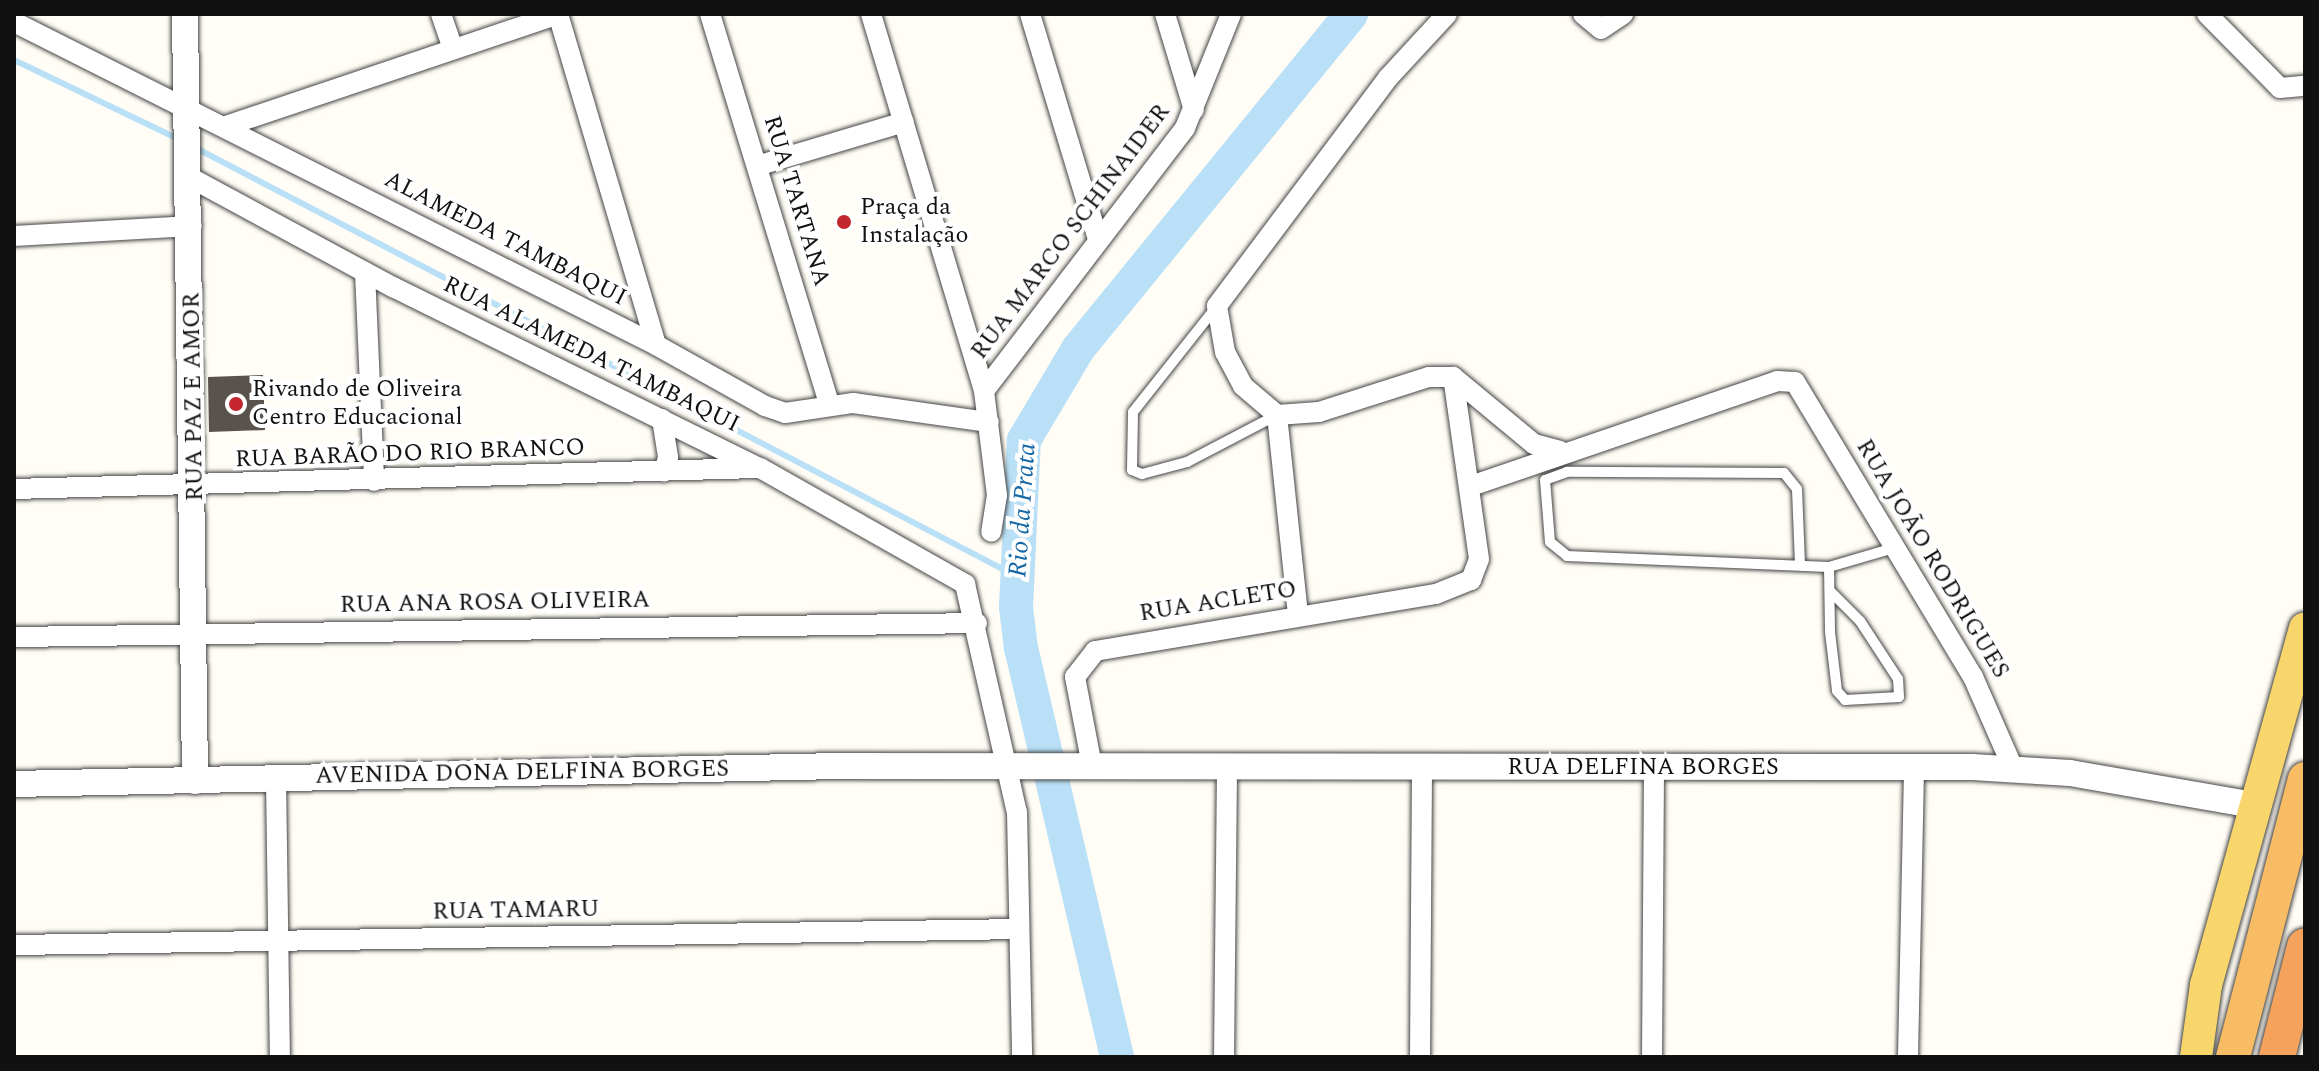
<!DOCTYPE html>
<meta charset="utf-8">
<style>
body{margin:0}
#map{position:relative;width:2319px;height:1071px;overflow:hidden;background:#fffdf5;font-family:Spectral,serif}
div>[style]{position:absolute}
.stream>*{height:6px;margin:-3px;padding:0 3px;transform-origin:3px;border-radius:3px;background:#b9e0f7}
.river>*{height:34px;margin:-17px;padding:0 17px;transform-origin:17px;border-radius:17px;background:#b9e0f7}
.building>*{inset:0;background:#5a524d}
.roads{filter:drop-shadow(0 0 2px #444) drop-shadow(0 0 2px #444)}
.service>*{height:10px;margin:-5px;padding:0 5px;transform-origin:5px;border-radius:5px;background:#fff}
.minor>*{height:20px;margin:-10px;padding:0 10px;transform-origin:10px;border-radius:10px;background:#fff}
.tertiary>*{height:26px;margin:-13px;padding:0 13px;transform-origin:13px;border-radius:13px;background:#fff}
.primary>*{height:32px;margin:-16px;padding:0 16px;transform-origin:16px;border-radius:16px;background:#f9d66b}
.trunk>*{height:34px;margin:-17px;padding:0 17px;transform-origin:17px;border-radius:17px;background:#f7bc64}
.motorway>*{height:36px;margin:-18px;padding:0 18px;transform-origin:18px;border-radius:18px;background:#f5a25d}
.dots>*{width:22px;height:22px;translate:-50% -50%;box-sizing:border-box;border:4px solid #fff;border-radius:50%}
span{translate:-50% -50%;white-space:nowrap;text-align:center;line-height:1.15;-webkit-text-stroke:8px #fff;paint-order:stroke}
.street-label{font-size:24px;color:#111}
.poi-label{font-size:24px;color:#111}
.left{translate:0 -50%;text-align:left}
.water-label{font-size:26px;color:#1768a6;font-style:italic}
.frame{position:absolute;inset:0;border:16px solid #111;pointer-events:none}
</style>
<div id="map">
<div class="stream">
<div style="left:14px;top:60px;width:184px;rotate:25.7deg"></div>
<div style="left:194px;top:147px;width:929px;rotate:27.56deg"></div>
</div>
<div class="river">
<div style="left:1117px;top:1057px;width:419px;rotate:-103.2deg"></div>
<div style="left:1021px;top:649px;width:42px;rotate:-96.8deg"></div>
<div style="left:1016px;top:607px;width:167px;rotate:-87.3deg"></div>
<div style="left:1024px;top:440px;width:106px;rotate:-59.3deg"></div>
<div style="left:1078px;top:349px;width:432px;rotate:-50.8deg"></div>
</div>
<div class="building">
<div style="clip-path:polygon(263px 375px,265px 430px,209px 432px,208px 377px)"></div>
</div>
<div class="roads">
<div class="service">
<div style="left:1217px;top:306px;width:135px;rotate:128.4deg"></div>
<div style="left:1133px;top:412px;width:58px;rotate:91deg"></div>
<div style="left:1132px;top:470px;width:11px;rotate:22deg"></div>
<div style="left:1142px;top:474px;width:47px;rotate:-14.9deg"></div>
<div style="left:1187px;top:462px;width:102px;rotate:-27.6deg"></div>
<div style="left:1800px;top:564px;width:75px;rotate:-92.3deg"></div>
<div style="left:1797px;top:489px;width:21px;rotate:-129deg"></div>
<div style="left:1784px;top:473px;width:217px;rotate:-179.7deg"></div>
<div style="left:1567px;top:472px;width:23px;rotate:160deg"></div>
<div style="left:1545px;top:480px;width:62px;rotate:85.4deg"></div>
<div style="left:1550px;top:542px;width:22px;rotate:39deg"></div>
<div style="left:1567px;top:556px;width:262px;rotate:2.4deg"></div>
<div style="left:1829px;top:567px;width:68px;rotate:-16.3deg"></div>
<div style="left:1829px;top:567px;width:65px;rotate:89.1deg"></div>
<div style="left:1830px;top:632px;width:59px;rotate:83.2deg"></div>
<div style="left:1837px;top:691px;width:12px;rotate:48deg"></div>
<div style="left:1845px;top:700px;width:54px;rotate:-3.2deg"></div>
<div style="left:1899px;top:697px;width:18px;rotate:-93deg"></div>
<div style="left:1898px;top:679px;width:69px;rotate:-123.2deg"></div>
<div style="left:1860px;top:621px;width:42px;rotate:-135deg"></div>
</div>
<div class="minor">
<div style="left:441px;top:14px;width:37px;rotate:71deg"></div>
<div style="left:558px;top:14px;width:345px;rotate:73.5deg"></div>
<div style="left:710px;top:14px;width:407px;rotate:73deg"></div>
<div style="left:871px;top:14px;width:394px;rotate:73.3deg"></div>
<div style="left:984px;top:391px;width:105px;rotate:82.9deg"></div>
<div style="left:997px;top:495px;width:37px;rotate:99deg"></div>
<div style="left:1030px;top:14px;width:232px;rotate:73.2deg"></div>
<div style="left:1165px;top:14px;width:100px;rotate:73.2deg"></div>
<div style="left:1447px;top:14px;width:87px;rotate:132.7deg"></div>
<div style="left:1388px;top:78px;width:285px;rotate:126.9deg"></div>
<div style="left:1217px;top:306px;width:47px;rotate:80.1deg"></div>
<div style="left:1225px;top:352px;width:38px;rotate:62deg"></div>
<div style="left:1243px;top:386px;width:45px;rotate:40.5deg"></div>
<div style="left:1277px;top:415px;width:42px;rotate:-4.1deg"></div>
<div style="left:1319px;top:412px;width:115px;rotate:-17.7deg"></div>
<div style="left:1429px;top:377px;width:24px"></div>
<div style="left:1453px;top:377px;width:105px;rotate:39.6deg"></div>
<div style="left:1534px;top:444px;width:27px;rotate:15deg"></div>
<div style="left:1583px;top:14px;width:23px;rotate:40deg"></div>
<div style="left:1601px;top:29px;width:27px;rotate:-34deg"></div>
<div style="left:2207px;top:14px;width:104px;rotate:45.4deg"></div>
<div style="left:2280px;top:88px;width:25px;rotate:-5deg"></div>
<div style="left:14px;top:22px;width:719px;rotate:26.71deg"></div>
<div style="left:656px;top:345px;width:125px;rotate:29.2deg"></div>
<div style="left:765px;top:406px;width:21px;rotate:19deg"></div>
<div style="left:785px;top:413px;width:69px;rotate:-8.4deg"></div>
<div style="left:853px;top:403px;width:137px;rotate:8deg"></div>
<div style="left:226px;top:126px;width:351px;rotate:-18.6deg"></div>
<div style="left:760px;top:165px;width:150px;rotate:-16.6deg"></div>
<div style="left:191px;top:178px;width:230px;rotate:28.4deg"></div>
<div style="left:393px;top:287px;width:409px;rotate:26.3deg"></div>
<div style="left:760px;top:468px;width:236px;rotate:29.5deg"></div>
<div style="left:965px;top:584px;width:234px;rotate:77.2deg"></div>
<div style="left:1017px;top:812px;width:245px;rotate:88.8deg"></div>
<div style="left:14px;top:236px;width:178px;rotate:-3.2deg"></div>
<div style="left:365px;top:272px;width:209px;rotate:87.5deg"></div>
<div style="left:984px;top:391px;width:331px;rotate:-52.6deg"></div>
<div style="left:1185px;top:128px;width:123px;rotate:-68deg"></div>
<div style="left:1277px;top:415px;width:202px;rotate:84deg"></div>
<div style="left:662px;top:419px;width:39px;rotate:81deg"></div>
<div style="left:668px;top:458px;width:14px;rotate:107deg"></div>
<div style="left:1471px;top:486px;width:324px;rotate:-18.9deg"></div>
<div style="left:1777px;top:381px;width:18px;rotate:3deg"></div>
<div style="left:1795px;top:382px;width:345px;rotate:58.9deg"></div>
<div style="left:1973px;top:677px;width:99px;rotate:66.3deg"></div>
<div style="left:14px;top:489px;width:744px;rotate:-1.62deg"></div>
<div style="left:14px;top:637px;width:963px;rotate:-0.83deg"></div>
<div style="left:1092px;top:766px;width:91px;rotate:-100.8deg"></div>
<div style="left:1075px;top:677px;width:33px;rotate:-52deg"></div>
<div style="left:1095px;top:651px;width:346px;rotate:-9.5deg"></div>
<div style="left:1436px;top:594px;width:38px;rotate:-22deg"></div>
<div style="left:1471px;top:580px;width:22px;rotate:-69deg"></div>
<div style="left:1479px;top:559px;width:184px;rotate:-98.1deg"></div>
<div style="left:276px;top:778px;width:279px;rotate:89.2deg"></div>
<div style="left:14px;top:945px;width:1005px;rotate:-0.91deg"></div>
<div style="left:1224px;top:1057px;width:292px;rotate:-89.4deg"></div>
<div style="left:1420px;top:1057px;width:290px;rotate:-89.6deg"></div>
<div style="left:1652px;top:1057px;width:287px;rotate:-89.6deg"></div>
<div style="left:1908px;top:1057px;width:290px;rotate:-88.8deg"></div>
</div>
<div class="tertiary">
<div style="left:185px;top:14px;width:767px;rotate:89.25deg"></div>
<div style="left:14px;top:784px;width:823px;rotate:-1.25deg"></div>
<div style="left:837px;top:766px;width:1135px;rotate:0.05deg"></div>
<div style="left:1972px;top:767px;width:98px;rotate:3.5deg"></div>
<div style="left:2070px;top:773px;width:187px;rotate:9.9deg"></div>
</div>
<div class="primary">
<div style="left:2196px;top:1057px;width:73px;rotate:-82.1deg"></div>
<div style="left:2206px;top:985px;width:370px;rotate:-74.5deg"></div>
</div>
<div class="trunk">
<div style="left:2233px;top:1057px;width:287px;rotate:-75.5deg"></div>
</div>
<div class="motorway">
<div style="left:2277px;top:1057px;width:114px;rotate:-75.8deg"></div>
</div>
</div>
<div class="dots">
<div style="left:844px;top:222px;background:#c4262e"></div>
<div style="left:236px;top:404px;background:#c4262e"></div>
</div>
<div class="street-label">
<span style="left:796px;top:201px;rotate:73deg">RUA TARTANA</span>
<span style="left:1071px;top:232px;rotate:-53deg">RUA MARCO SCHINAIDER</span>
<span style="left:505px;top:239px;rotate:27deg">ALAMEDA TAMBAQUI</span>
<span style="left:591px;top:355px;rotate:26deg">RUA ALAMEDA TAMBAQUI</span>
<span style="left:194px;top:397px;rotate:-91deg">RUA PAZ E AMOR</span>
<span style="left:410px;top:454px;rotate:-2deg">RUA BARÃO DO RIO BRANCO</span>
<span style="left:1932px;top:559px;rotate:59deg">RUA JOÃO RODRIGUES</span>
<span style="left:1218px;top:602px;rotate:-9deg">RUA ACLETO</span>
<span style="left:495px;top:603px;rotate:-1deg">RUA ANA ROSA OLIVEIRA</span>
<span style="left:1643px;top:768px">RUA DELFINA BORGES</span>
<span style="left:522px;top:773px;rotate:-1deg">AVENIDA DONA DELFINA BORGES</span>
<span style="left:516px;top:911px;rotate:-1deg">RUA TAMARU</span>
</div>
<div class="poi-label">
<span class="left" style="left:860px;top:222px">Praça da<br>Instalação</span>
<span class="left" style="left:252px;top:404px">Rivando de Oliveira<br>Centro Educacional</span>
</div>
<div class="water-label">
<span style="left:1023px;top:510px;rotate:-86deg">Rio da Prata</span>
</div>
<div class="frame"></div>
</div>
